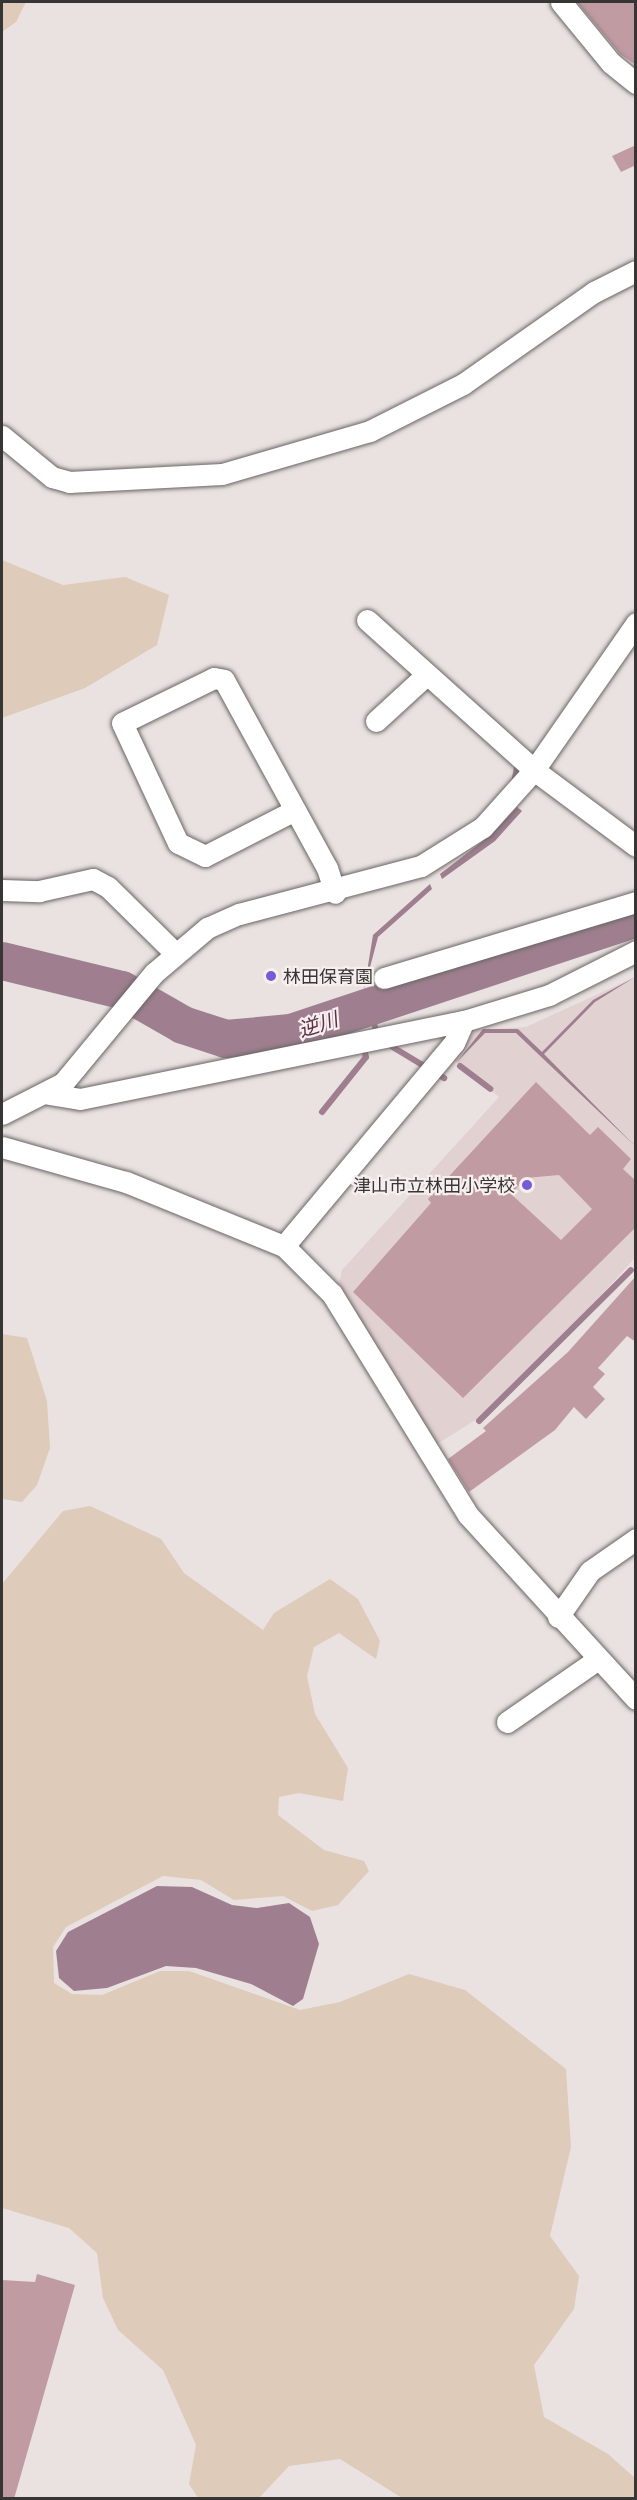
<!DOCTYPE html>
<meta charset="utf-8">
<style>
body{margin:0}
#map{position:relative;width:637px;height:2500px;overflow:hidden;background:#e9e2e1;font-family:Barlow,"Noto Sans JP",sans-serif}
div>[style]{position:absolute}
.built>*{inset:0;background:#e1d2d1}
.green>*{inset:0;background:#decbba}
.water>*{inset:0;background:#9f7f8f}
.stream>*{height:6px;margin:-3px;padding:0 3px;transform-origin:3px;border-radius:3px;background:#9f7f8f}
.river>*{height:38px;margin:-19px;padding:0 19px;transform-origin:19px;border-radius:19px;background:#9f7f8f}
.building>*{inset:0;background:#c09ba2}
.roads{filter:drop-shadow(0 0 2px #6a6564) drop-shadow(0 0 2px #6a6564)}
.minor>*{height:21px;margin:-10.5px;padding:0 10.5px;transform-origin:10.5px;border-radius:10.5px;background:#fff}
.dots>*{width:16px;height:16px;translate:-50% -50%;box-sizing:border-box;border:3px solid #f6efee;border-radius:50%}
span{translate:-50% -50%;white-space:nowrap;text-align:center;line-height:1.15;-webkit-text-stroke:4.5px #f6efee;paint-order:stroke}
.poi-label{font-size:18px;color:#383535}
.left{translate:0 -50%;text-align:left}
.right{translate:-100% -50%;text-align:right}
.water-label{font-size:20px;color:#5c2e48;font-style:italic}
.frame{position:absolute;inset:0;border:3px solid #383535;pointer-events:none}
</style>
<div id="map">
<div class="built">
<div style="clip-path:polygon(635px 977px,635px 1258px,542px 1360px,477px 1419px,431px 1448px,338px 1288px,342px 1270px,499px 1097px,454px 1060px,476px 1030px,526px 1027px)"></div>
</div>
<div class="green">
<div style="clip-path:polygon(2px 2px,26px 2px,16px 22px,2px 32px)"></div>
<div style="clip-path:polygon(2px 560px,63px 585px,125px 577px,169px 595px,157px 645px,85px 688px,2px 718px)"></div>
<div style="clip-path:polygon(2px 1334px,27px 1338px,47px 1401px,50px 1448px,37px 1485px,22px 1502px,2px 1499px)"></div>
<div style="clip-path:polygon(90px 1506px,161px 1539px,184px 1573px,263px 1630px,274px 1613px,330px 1579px,358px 1599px,380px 1641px,376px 1659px,339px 1633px,314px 1647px,307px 1676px,315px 1714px,348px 1768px,343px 1801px,299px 1793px,279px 1797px,278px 1815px,324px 1850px,364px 1861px,369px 1871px,338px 1905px,312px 1911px,283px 1896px,234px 1900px,201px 1880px,163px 1876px,66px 1927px,53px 1947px,54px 1983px,72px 1994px,102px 1995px,160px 1971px,189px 1971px,300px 2010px,340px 2002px,409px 1974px,465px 1990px,566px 2069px,571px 2147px,550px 2236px,579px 2276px,574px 2309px,534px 2365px,544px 2417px,608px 2454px,635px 2478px,635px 2498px,402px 2498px,340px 2459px,289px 2466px,259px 2498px,198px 2498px,189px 2484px,196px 2445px,163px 2370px,118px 2330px,103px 2298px,97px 2253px,69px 2228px,2px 2208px,2px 1584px,63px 1511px)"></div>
</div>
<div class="water">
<div style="clip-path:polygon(517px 807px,522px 811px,495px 841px,442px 879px,440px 874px,492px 834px)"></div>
<div style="clip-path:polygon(430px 884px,432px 889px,378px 937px,364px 990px,373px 935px)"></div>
<div style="clip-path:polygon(635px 977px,595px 1002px,544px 1054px,635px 1146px,516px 1033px,485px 1033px,456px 1063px,483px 1029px,518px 1029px,542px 1052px,593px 1000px)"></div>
<div style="clip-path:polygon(157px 1886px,192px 1887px,232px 1905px,257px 1908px,289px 1903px,310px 1917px,319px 1944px,303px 1999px,293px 2006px,251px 1984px,196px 1968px,166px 1966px,107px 1988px,74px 1991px,59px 1978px,56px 1951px,68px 1932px)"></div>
</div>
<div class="stream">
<div style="left:514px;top:783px;width:16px;rotate:-79deg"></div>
<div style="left:368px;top:999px;width:29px;rotate:76deg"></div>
<div style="left:386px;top:1043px;width:68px;rotate:31.1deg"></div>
<div style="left:460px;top:1066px;width:38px;rotate:37deg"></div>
<div style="left:322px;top:1112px;width:70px;rotate:-51.3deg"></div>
<div style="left:366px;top:1057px;width:8px;rotate:-104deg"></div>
<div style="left:479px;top:1421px;width:214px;rotate:-44.8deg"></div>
</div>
<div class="river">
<div style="left:2px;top:961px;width:123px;rotate:13.6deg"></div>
<div style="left:122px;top:990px;width:70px;rotate:29.8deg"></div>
<div style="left:183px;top:1025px;width:45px;rotate:18deg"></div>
<div style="left:226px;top:1039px;width:65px;rotate:-5.3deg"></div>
<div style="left:291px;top:1033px;width:364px;rotate:-18.4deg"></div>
</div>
<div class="building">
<div style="clip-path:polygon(577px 2px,636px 2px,636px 65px,620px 54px)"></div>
<div style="clip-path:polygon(636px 145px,636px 165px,621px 172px,612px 156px)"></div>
<div style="clip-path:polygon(evenodd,536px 1082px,590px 1135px,598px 1127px,631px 1159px,623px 1169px,636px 1181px,636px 1227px,463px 1398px,353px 1292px,431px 1203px,428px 1199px,536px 1082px,559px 1175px,592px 1209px,561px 1240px,511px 1194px,526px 1178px,559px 1175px)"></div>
<div style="clip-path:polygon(636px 1276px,636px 1342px,627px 1336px,598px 1368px,605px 1374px,593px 1387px,605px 1399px,586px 1419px,574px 1407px,555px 1430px,469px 1492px,448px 1459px,486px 1431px,483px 1428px,568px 1352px)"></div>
<div style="clip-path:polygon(37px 2274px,75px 2285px,14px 2499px,2px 2499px,2px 2280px,35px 2282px)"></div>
</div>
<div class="roads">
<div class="minor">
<div style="left:561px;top:2px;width:79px;rotate:50.7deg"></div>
<div style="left:611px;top:63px;width:32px;rotate:39deg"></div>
<div style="left:2px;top:436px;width:65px;rotate:39.4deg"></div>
<div style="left:52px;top:477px;width:18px;rotate:16deg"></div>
<div style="left:69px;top:482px;width:153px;rotate:-3deg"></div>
<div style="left:222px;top:474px;width:154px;rotate:-16.2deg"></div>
<div style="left:370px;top:431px;width:104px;rotate:-26.8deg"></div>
<div style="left:463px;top:384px;width:160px;rotate:-35.1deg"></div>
<div style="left:594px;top:292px;width:47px;rotate:-26.6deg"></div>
<div style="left:367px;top:620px;width:224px;rotate:41.9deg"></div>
<div style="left:534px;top:770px;width:127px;rotate:36.7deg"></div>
<div style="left:376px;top:721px;width:67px;rotate:-42.6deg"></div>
<div style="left:295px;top:810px;width:101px;rotate:152.9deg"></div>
<div style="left:205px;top:856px;width:30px;rotate:-154deg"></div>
<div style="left:178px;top:843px;width:132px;rotate:-115deg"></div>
<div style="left:122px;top:723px;width:102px;rotate:-26.1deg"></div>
<div style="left:214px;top:678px;width:10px;rotate:11deg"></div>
<div style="left:224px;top:680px;width:214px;rotate:61.3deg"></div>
<div style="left:327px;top:868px;width:26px;rotate:72deg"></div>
<div style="left:2px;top:890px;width:37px;rotate:2deg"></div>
<div style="left:39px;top:891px;width:55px;rotate:-12.5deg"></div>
<div style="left:93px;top:879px;width:17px;rotate:28deg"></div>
<div style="left:108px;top:887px;width:93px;rotate:44.6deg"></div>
<div style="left:384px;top:978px;width:263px;rotate:-16.8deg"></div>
<div style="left:49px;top:1094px;width:31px;rotate:9deg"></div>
<div style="left:80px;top:1099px;width:392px;rotate:-11.5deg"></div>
<div style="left:464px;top:1021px;width:89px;rotate:-17deg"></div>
<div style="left:549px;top:995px;width:97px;rotate:-26.8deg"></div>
<div style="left:2px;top:1114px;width:68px;rotate:-26.9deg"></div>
<div style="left:63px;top:1083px;width:143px;rotate:-50.4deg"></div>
<div style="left:154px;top:973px;width:70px;rotate:-40.3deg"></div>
<div style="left:207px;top:928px;width:35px;rotate:-24deg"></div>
<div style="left:239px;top:914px;width:188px;rotate:-14.8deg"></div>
<div style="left:421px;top:866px;width:73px;rotate:-32.2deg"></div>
<div style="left:483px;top:827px;width:76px;rotate:-48.2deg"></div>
<div style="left:534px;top:770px;width:179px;rotate:-55.2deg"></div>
<div style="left:2px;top:1147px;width:129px;rotate:15.8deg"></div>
<div style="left:126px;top:1182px;width:170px;rotate:22.1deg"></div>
<div style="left:284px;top:1246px;width:68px;rotate:45deg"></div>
<div style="left:332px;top:1294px;width:259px;rotate:58.4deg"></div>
<div style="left:468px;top:1515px;width:249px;rotate:47.6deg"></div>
<div style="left:284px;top:1246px;width:265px;rotate:-50.1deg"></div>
<div style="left:454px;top:1043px;width:24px;rotate:-66deg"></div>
<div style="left:558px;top:1617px;width:56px;rotate:-55.2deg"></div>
<div style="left:590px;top:1571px;width:56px;rotate:-34.8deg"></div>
<div style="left:507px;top:1722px;width:111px;rotate:-34.7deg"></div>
</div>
</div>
<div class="dots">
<div style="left:271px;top:976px;background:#745cd6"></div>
<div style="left:527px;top:1185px;background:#745cd6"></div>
</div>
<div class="poi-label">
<span class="left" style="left:283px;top:976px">林田保育園</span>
<span class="right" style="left:515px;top:1185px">津山市立林田小学校</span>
</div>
<div class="water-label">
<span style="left:318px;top:1024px;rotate:-18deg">逆川</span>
</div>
<div class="frame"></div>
</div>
